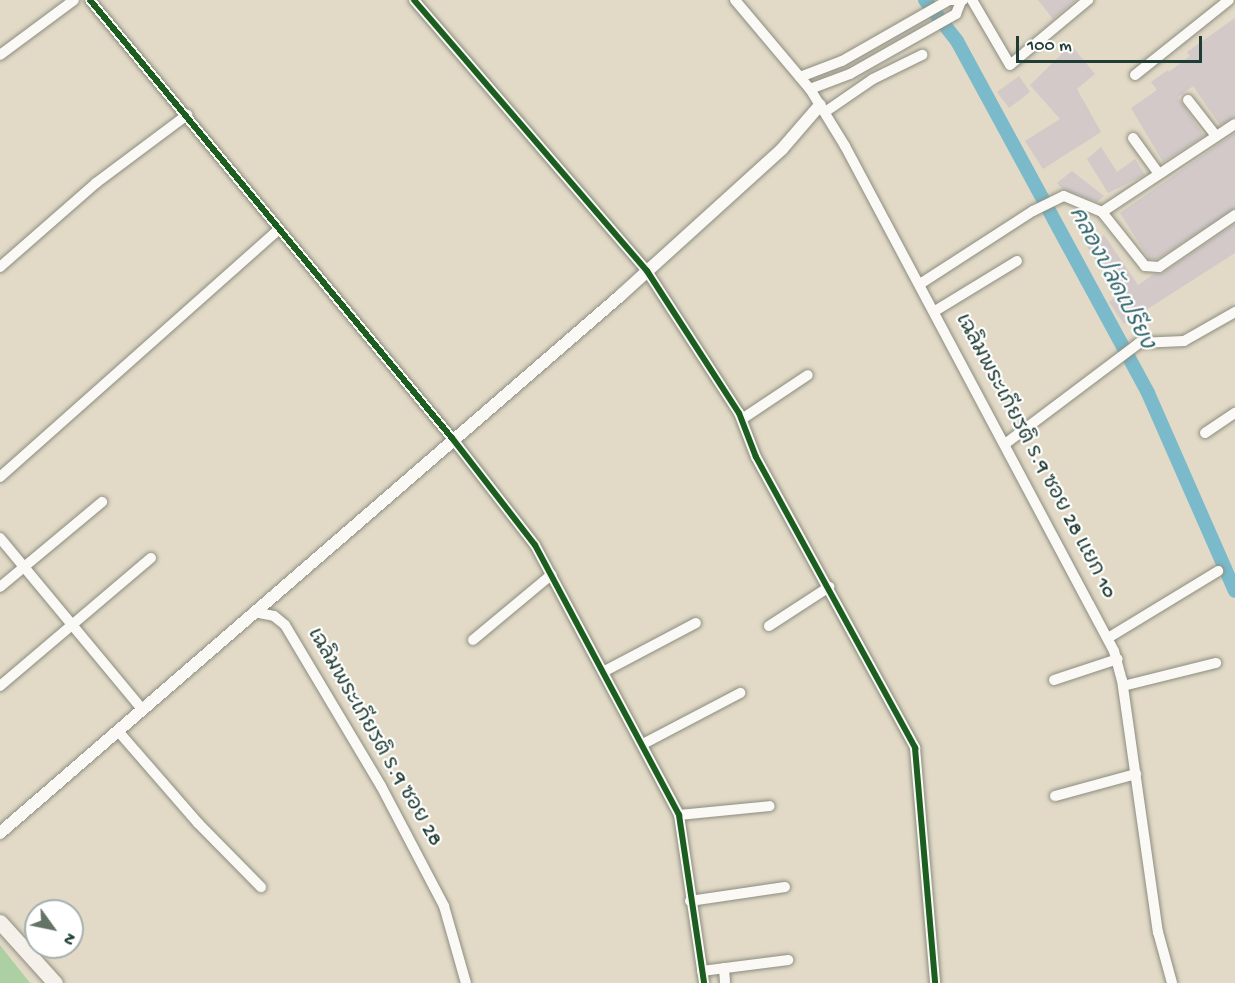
<!DOCTYPE html>
<meta charset="utf-8">
<style>
body{margin:0}
#map{position:relative;width:1235px;height:983px;overflow:hidden;background:#e2dac6;font-family:"Gochi Hand","Playpen Sans Thai",sans-serif}
div>[style]{position:absolute}
.green>*{inset:0;background:#acd0a1}
.canal>*{height:14px;margin:-7px;padding:0 7px;transform-origin:7px;border-radius:7px;background:#7abaca}
.building>*{inset:0;background:#d2c9c8}
.roads{filter:drop-shadow(0 0 2px #8c8d81) drop-shadow(0 0 2px #8c8d81)}
.minor>*{height:10px;margin:-5px;padding:0 5px;transform-origin:5px;border-radius:5px;background:#fbf9f6}
.tertiary>*{height:12px;margin:-6px;padding:0 6px;transform-origin:6px;border-radius:6px;background:#fbf9f6}
.secondary>*{height:15px;margin:-7.5px;padding:0 7.5px;transform-origin:7.5px;border-radius:7.5px;background:#f5f0e9}
.cycleway>*{height:6px;margin:-3px;padding:0 3px;transform-origin:3px;border-radius:3px;background:#1b5e20}
span{translate:-50% -50%;white-space:nowrap;text-align:center;line-height:1.15;-webkit-text-stroke:4.5px #fff;paint-order:stroke}
.street-label{font-size:21px;color:#1f3d34}
.water-label{font-size:22px;color:#2f6469;font-style:italic}
.north{position:absolute;left:24px;top:899px;width:60px;height:60px;box-sizing:border-box;background:#fff;border:2px solid #a5b1ae;border-radius:50%;rotate:123deg;font-size:16px;font-weight:700;line-height:24px;text-align:center;color:#1f3d34}
.north::after{content:'';display:block;margin:auto;width:21px;height:27px;background:#637467;clip-path:polygon(50% 0,100% 100%,50% 72%,0 100%)}
.scale{position:absolute;left:1016px;top:36px;width:186px;height:27px;box-sizing:border-box;border:3px solid #1f3d34;border-top:0;padding-left:8px;font-size:18px;line-height:21px;white-space:nowrap;color:#1f3d34;-webkit-text-stroke:4px #fff;paint-order:stroke}
</style>
<div id="map">
<div class="green">
<div style="clip-path:polygon(0 945px,30px 983px,0 983px)"></div>
</div>
<div class="canal">
<div style="left:925px;top:0;width:52px;rotate:52deg"></div>
<div style="left:957px;top:41px;width:400px;rotate:61.5deg"></div>
<div style="left:1148px;top:393px;width:216px;rotate:66.3deg"></div>
</div>
<div class="building">
<div style="clip-path:polygon(1038px 0,1076px 0,1053px 19px)"></div>
<div style="clip-path:polygon(1235px 18px,1235px 117px,1220px 125px,1193px 86px,1178px 97px,1204px 136px,1163px 162px,1131px 108px,1157px 90px,1151px 82px,1168px 70px,1169px 72px,1190px 56px,1187px 52px)"></div>
<div style="clip-path:polygon(1071px 45px,1095px 74px,1077px 89px,1101px 132px,1043px 169px,1025px 141px,1060px 119px,1030px 85px)"></div>
<div style="clip-path:polygon(1019px 76px,1030px 92px,1009px 108px,997px 92px)"></div>
<div style="clip-path:polygon(1235px 133px,1235px 208px,1157px 259px,1149px 259px,1120px 213px)"></div>
<div style="clip-path:polygon(1101px 147px,1117px 172px,1135px 159px,1145px 175px,1108px 193px,1087px 159px)"></div>
<div style="clip-path:polygon(1072px 171px,1104px 196px,1097px 202px,1062px 189px,1057px 183px)"></div>
<div style="clip-path:polygon(1235px 224px,1235px 253px,1124px 324px,1109px 302px,1119px 295px,1087px 247px,1104px 235px,1138px 285px,1154px 274px,1163px 273px)"></div>
</div>
<div class="roads">
<div class="minor">
<div style="left:90px;top:0;width:568px;rotate:50.43deg"></div>
<div style="left:452px;top:438px;width:135px;rotate:52.2deg"></div>
<div style="left:535px;top:545px;width:306px;rotate:61.9deg"></div>
<div style="left:679px;top:815px;width:170px;rotate:81.5deg"></div>
<div style="left:414px;top:0;width:357px;rotate:49.3deg"></div>
<div style="left:647px;top:271px;width:169px;rotate:57.1deg"></div>
<div style="left:739px;top:413px;width:47px;rotate:68.9deg"></div>
<div style="left:756px;top:457px;width:332px;rotate:61.3deg"></div>
<div style="left:915px;top:748px;width:236px;rotate:85.1deg"></div>
<div style="left:735px;top:0;width:116px;rotate:49.9deg"></div>
<div style="left:810px;top:89px;width:67px;rotate:58.4deg"></div>
<div style="left:845px;top:146px;width:572px;rotate:61.96deg"></div>
<div style="left:1114px;top:651px;width:30px;rotate:75deg"></div>
<div style="left:1122px;top:680px;width:255px;rotate:81.9deg"></div>
<div style="left:1158px;top:932px;width:53px;rotate:74.6deg"></div>
<div style="left:972px;top:0;width:75px;rotate:59.7deg"></div>
<div style="left:1010px;top:65px;width:102px;rotate:-39.8deg"></div>
<div style="left:0;top:55px;width:92px;rotate:-36.6deg"></div>
<div style="left:1135px;top:75px;width:120px;rotate:-38.6deg"></div>
<div style="left:800px;top:77px;width:45px;rotate:-20.9deg"></div>
<div style="left:842px;top:61px;width:123px;rotate:-29.7deg"></div>
<div style="left:949px;top:0;width:14px"></div>
<div style="left:810px;top:89px;width:43px;rotate:-20.6deg"></div>
<div style="left:850px;top:74px;width:122px;rotate:-29.5deg"></div>
<div style="left:956px;top:14px;width:14px;rotate:-69deg"></div>
<div style="left:1188px;top:100px;width:46px;rotate:52.1deg"></div>
<div style="left:825px;top:112px;width:58px;rotate:-34.5deg"></div>
<div style="left:873px;top:79px;width:55px;rotate:-26.1deg"></div>
<div style="left:1133px;top:138px;width:44px;rotate:54.2deg"></div>
<div style="left:1102px;top:212px;width:159px;rotate:-33.5deg"></div>
<div style="left:0;top:267px;width:128px;rotate:-41.2deg"></div>
<div style="left:96px;top:183px;width:114px;rotate:-36.8deg"></div>
<div style="left:920px;top:284px;width:135px;rotate:-32.9deg"></div>
<div style="left:1033px;top:211px;width:34px;rotate:-26deg"></div>
<div style="left:1064px;top:196px;width:41px;rotate:22.8deg"></div>
<div style="left:1102px;top:212px;width:69px;rotate:51.5deg"></div>
<div style="left:1145px;top:266px;width:14px;rotate:4deg"></div>
<div style="left:1159px;top:267px;width:92px;rotate:-34.4deg"></div>
<div style="left:935px;top:311px;width:96px;rotate:-31.4deg"></div>
<div style="left:742px;top:419px;width:79px;rotate:-33.7deg"></div>
<div style="left:1205px;top:433px;width:36px;rotate:-34deg"></div>
<div style="left:1005px;top:444px;width:168px;rotate:-37deg"></div>
<div style="left:1139px;top:343px;width:45px;rotate:-2.5deg"></div>
<div style="left:1184px;top:341px;width:59px;rotate:-29.6deg"></div>
<div style="left:0;top:477px;width:370px;rotate:-41.6deg"></div>
<div style="left:0;top:538px;width:221px;rotate:50.3deg"></div>
<div style="left:0;top:587px;width:133px;rotate:-39.8deg"></div>
<div style="left:254px;top:612px;width:20px;rotate:11deg"></div>
<div style="left:274px;top:616px;width:14px;rotate:39deg"></div>
<div style="left:285px;top:625px;width:187px;rotate:59.2deg"></div>
<div style="left:381px;top:786px;width:136px;rotate:62.3deg"></div>
<div style="left:444px;top:906px;width:80px;rotate:74.1deg"></div>
<div style="left:769px;top:626px;width:72px;rotate:-33deg"></div>
<div style="left:1108px;top:638px;width:129px;rotate:-31.3deg"></div>
<div style="left:473px;top:640px;width:102px;rotate:-39.8deg"></div>
<div style="left:603px;top:672px;width:105px;rotate:-27.8deg"></div>
<div style="left:1054px;top:680px;width:67px;rotate:-18.2deg"></div>
<div style="left:0;top:686px;width:198px;rotate:-40.3deg"></div>
<div style="left:1123px;top:686px;width:96px;rotate:-13.9deg"></div>
<div style="left:118px;top:731px;width:122px;rotate:49deg"></div>
<div style="left:198px;top:823px;width:90px;rotate:45.5deg"></div>
<div style="left:643px;top:744px;width:110px;rotate:-27.7deg"></div>
<div style="left:1055px;top:796px;width:84px;rotate:-15.2deg"></div>
<div style="left:679px;top:815px;width:91px;rotate:-5.6deg"></div>
<div style="left:690px;top:901px;width:96px;rotate:-8.4deg"></div>
<div style="left:724px;top:968px;width:15px;rotate:86deg"></div>
<div style="left:702px;top:971px;width:87px;rotate:-7.3deg"></div>
</div>
<div class="tertiary">
<div style="left:0;top:833px;width:822px;rotate:-40.9deg"></div>
<div style="left:621px;top:295px;width:217px;rotate:-42.2deg"></div>
<div style="left:782px;top:149px;width:58px;rotate:-49.2deg"></div>
</div>
<div class="secondary">
<div style="left:0;top:922px;width:82px;rotate:48deg"></div>
</div>
</div>
<div class="cycleway">
<div style="left:90px;top:0;width:568px;rotate:50.43deg"></div>
<div style="left:452px;top:438px;width:135px;rotate:52.2deg"></div>
<div style="left:535px;top:545px;width:306px;rotate:61.9deg"></div>
<div style="left:679px;top:815px;width:170px;rotate:81.5deg"></div>
<div style="left:414px;top:0;width:357px;rotate:49.3deg"></div>
<div style="left:647px;top:271px;width:169px;rotate:57.1deg"></div>
<div style="left:739px;top:413px;width:47px;rotate:68.9deg"></div>
<div style="left:756px;top:457px;width:332px;rotate:61.3deg"></div>
<div style="left:915px;top:748px;width:236px;rotate:85.1deg"></div>
</div>
<div class="street-label">
<span style="left:1034px;top:457px;rotate:62deg">เฉลิมพระเกียรติ ร.9 ซอย 28 แยก 10</span>
<span style="left:373px;top:738px;rotate:60deg">เฉลิมพระเกียรติ ร.9 ซอย 28</span>
</div>
<div class="water-label">
<span style="left:1110px;top:279px;rotate:62deg">คลองปลัดเปรียง</span>
</div>
<div class="north">N</div>
<div class="scale">100 m</div>
</div>
